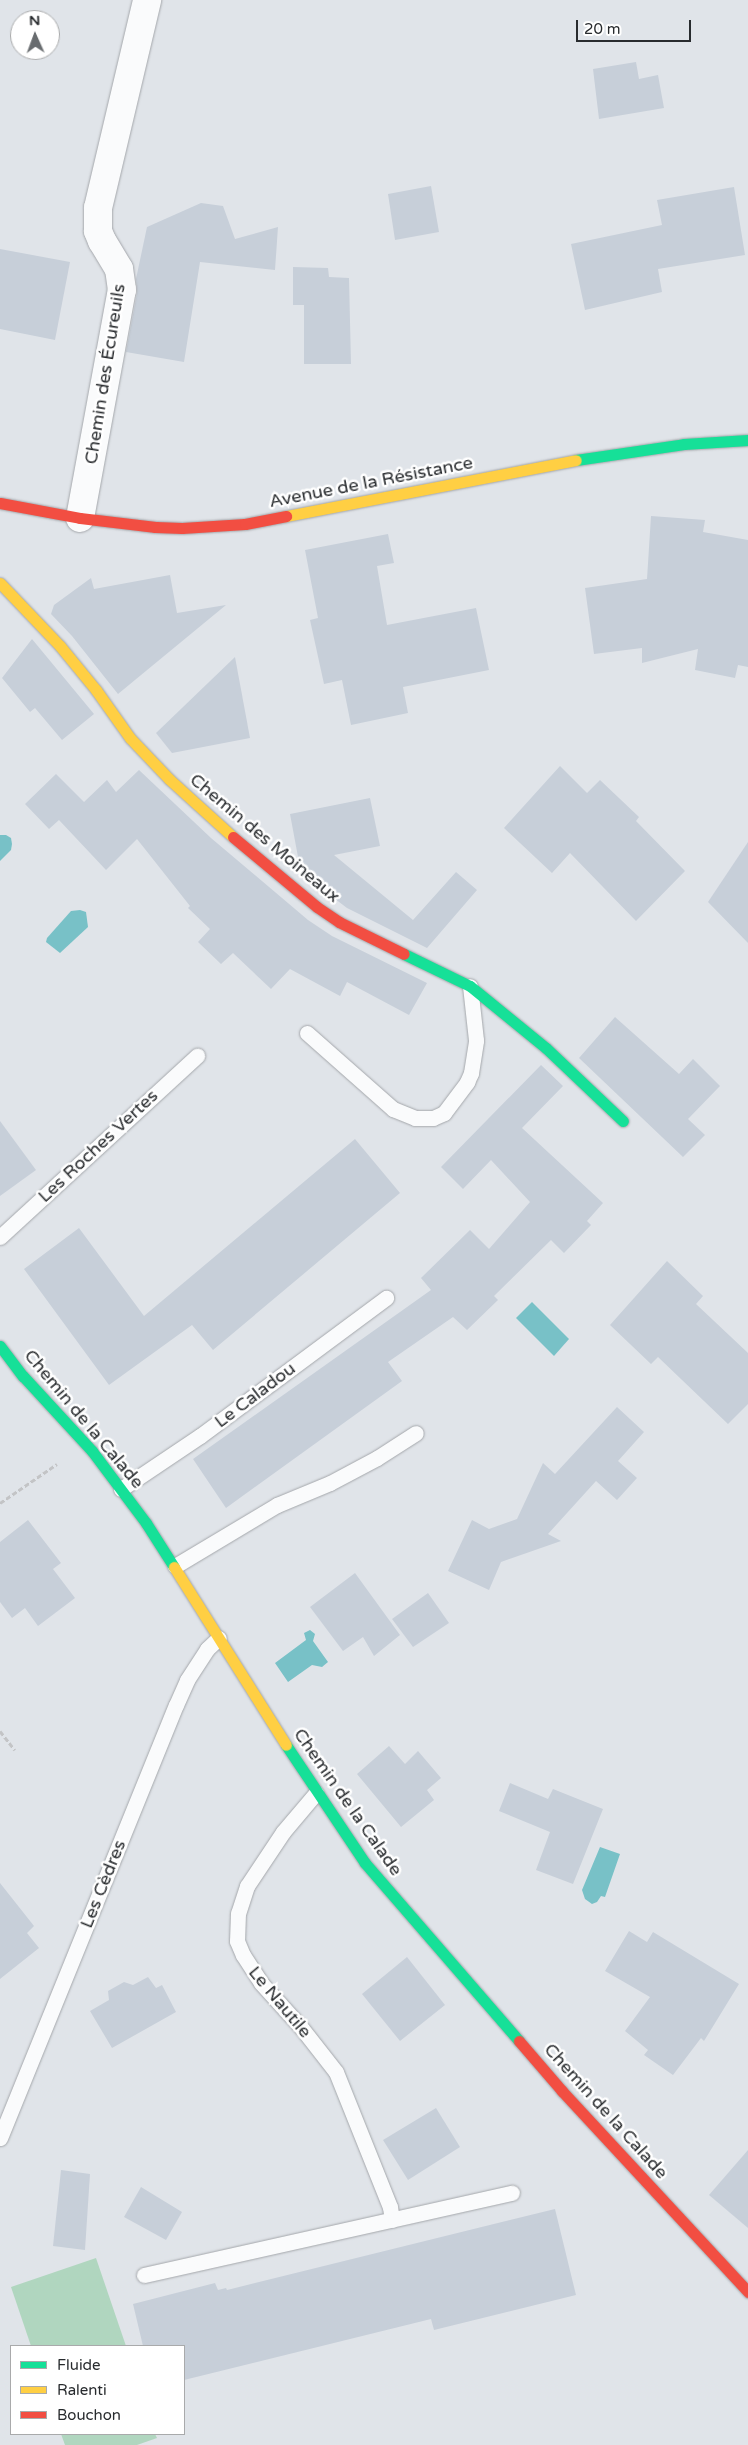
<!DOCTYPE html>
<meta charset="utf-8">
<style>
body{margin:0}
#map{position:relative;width:748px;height:2445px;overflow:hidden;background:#e0e4e9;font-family:"Varela Round",sans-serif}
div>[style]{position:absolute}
.green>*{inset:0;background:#b0d6bf}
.water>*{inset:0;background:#78c1c7}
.building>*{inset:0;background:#c7cfd9}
.path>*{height:3px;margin-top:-1.5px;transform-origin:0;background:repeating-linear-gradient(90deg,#c3c4c6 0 5px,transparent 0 7.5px)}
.roads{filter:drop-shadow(0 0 1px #a4a7ab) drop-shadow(0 0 1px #a4a7ab)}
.lane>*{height:15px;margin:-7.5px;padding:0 7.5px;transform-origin:7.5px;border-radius:7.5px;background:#fafbfc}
.street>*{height:28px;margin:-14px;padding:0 14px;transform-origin:14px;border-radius:14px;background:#fafbfc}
.fast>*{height:11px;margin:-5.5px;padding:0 5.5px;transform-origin:5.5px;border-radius:5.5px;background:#16e098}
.slow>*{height:11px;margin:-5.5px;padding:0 5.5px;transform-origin:5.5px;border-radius:5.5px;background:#ffcf43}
.jam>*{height:11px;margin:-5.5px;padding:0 5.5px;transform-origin:5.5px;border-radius:5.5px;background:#f24e42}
span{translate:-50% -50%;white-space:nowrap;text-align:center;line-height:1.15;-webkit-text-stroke:5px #fff;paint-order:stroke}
.street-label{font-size:18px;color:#282b2e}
.legend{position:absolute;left:10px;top:2345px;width:175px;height:90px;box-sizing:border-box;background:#fff;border:1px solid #a9aaab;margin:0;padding:6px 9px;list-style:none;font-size:15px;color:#282b2e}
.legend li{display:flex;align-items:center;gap:10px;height:25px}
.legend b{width:25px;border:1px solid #a9aaab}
.north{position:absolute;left:10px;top:10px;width:50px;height:50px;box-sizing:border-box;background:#fff;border:1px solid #a9aaab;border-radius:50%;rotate:358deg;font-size:14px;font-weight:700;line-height:20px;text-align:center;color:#282b2e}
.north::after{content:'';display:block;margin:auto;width:18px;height:22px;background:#686c6f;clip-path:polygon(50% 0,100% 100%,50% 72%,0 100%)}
.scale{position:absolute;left:576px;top:20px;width:115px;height:22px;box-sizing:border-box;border:2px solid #282b2e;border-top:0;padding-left:6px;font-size:15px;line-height:18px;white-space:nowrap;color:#282b2e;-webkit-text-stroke:4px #fff;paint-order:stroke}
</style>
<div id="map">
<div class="green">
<div style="clip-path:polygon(96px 2258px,126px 2346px,31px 2346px,11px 2287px)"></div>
<div style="clip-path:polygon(61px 2434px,155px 2434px,157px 2438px,137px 2445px,65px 2445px)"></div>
</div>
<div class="water">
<div style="clip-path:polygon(0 835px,6px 835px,11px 838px,12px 844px,11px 850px,0 861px)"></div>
<div style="clip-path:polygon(80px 910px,86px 912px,88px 927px,60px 953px,46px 942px,47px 938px,71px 911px)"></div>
<div style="clip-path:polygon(532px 1302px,569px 1339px,554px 1356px,516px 1318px)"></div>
<div style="clip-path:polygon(310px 1630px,315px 1634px,313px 1641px,328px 1662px,322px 1667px,312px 1665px,288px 1682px,275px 1663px,306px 1640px,304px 1633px)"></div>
<div style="clip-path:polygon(600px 1847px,620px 1854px,605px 1897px,601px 1896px,597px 1902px,592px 1904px,585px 1899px,582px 1890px)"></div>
</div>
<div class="building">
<div style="clip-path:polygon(636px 62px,639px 79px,658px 75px,664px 108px,599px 119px,593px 69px)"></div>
<div style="clip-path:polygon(431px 186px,439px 232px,395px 240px,388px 194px)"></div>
<div style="clip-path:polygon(734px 187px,745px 255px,658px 269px,662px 292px,585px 310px,571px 244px,662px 225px,657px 200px)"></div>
<div style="clip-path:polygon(201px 203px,223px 206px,235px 239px,278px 227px,275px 270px,200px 262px,184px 362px,126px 352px,137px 293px,136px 279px,147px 227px)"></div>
<div style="clip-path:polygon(0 249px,70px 262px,55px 340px,0 329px)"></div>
<div style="clip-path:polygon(293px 267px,328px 268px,329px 277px,349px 278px,351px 364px,304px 364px,304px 305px,293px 305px)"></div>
<div style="clip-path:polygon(651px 516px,705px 520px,703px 532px,748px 540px,748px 667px,738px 665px,735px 678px,695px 670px,698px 649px,642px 663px,642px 648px,594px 654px,585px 588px,647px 579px)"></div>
<div style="clip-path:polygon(388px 534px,394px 563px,377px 566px,387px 625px,476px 608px,489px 670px,403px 687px,408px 713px,351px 725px,342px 680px,324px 684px,310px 620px,318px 618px,305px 550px)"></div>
<div style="clip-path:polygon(170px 575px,177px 613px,226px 605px,118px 694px,72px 636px,51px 614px,54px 605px,91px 578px,94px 589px)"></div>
<div style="clip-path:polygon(32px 639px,94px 714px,62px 740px,35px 708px,30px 712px,2px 678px)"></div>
<div style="clip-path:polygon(235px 657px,250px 738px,172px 753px,156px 733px)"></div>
<div style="clip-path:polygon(560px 766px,587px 793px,600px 780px,639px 817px,636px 821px,685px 871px,636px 921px,570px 853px,552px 873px,504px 828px)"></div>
<div style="clip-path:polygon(139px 770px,211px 838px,308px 920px,332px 936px,427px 983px,409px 1015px,347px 982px,340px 996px,290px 969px,271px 989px,233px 953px,221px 964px,198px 942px,210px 929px,188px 908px,190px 906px,137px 839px,106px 870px,59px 820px,49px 829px,25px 804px,56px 774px,84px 802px,107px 780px,116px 792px)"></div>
<div style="clip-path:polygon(370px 798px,380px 846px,334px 855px,413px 920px,456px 872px,477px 890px,427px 948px,347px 908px,301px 873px,290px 814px)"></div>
<div style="clip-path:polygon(748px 842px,748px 943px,708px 902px)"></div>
<div style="clip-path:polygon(615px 1017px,679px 1074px,693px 1059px,720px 1086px,688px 1119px,705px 1135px,683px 1157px,579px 1058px)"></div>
<div style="clip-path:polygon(541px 1065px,563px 1086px,522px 1128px,603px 1203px,587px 1221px,591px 1225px,564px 1253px,551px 1240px,494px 1296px,498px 1300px,467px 1330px,453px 1317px,388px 1362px,402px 1381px,226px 1508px,193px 1459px,431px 1290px,421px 1278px,470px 1230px,489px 1249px,530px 1202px,491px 1160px,463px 1189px,441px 1167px)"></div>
<div style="clip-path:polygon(0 1121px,36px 1170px,0 1196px)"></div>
<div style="clip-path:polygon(355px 1139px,400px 1193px,213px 1350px,192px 1325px,109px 1385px,24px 1269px,79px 1228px,144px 1316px)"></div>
<div style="clip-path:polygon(667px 1261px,703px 1296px,696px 1304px,748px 1353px,748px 1404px,728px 1424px,658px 1357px,651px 1364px,610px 1325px)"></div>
<div style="clip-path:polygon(617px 1407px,644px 1432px,618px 1461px,637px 1478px,617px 1500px,596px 1481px,548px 1534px,561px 1541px,501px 1562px,489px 1590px,448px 1571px,472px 1520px,489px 1529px,517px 1519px,543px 1463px,555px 1474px)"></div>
<div style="clip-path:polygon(28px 1520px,61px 1563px,53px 1569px,75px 1598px,38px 1626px,25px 1608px,12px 1618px,0 1602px,0 1542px)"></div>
<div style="clip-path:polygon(355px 1573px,400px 1635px,374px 1656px,363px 1637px,343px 1651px,310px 1607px)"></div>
<div style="clip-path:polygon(428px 1593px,449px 1623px,413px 1647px,392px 1619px)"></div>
<div style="clip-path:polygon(389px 1746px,405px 1764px,418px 1751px,441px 1778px,427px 1790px,434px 1800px,401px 1827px,357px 1774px)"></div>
<div style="clip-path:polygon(510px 1783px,548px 1799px,553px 1789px,603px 1809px,573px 1884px,536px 1870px,550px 1832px,499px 1811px)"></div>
<div style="clip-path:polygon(0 1883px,34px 1926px,27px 1933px,39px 1948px,0 1979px)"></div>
<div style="clip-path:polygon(629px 1931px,647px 1942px,653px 1932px,739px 1984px,704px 2041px,701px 2038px,673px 2075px,644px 2055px,648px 2050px,625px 2031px,650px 1997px,605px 1971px)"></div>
<div style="clip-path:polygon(407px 1957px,445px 2005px,400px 2041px,362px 1994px)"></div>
<div style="clip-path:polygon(148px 1977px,156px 1988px,162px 1985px,176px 2012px,112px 2048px,90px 2011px,109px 2000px,108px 1991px,124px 1982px,133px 1985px)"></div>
<div style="clip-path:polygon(436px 2108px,460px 2147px,408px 2180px,383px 2140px)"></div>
<div style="clip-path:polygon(748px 2150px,748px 2228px,709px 2195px)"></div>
<div style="clip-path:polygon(61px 2170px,90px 2174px,85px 2250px,53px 2246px)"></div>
<div style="clip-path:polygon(141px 2187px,182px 2212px,166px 2240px,124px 2217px)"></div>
<div style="clip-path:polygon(555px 2209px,576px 2295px,434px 2330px,431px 2319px,184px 2380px,184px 2346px,143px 2346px,133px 2304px,215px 2283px,218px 2290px,226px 2288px,227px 2290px)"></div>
</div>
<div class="path">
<div style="left:0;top:1503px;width:69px;rotate:-34.4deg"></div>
<div style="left:0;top:1731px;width:24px;rotate:52deg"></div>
</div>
<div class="roads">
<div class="lane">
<div style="left:307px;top:1033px;width:115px;rotate:41.5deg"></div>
<div style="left:393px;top:1109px;width:24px;rotate:22deg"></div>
<div style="left:415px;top:1118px;width:18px"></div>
<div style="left:433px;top:1118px;width:12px;rotate:-24deg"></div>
<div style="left:444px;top:1113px;width:39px;rotate:-53deg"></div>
<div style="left:467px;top:1082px;width:10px;rotate:-66deg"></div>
<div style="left:471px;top:1073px;width:33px;rotate:-81deg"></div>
<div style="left:476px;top:1040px;width:54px;rotate:-96.3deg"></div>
<div style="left:0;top:1237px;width:268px;rotate:-42.6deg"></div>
<div style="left:121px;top:1489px;width:95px;rotate:-33.9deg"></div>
<div style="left:200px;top:1436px;width:232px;rotate:-36.6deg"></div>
<div style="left:175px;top:1566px;width:119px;rotate:-30.9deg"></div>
<div style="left:277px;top:1505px;width:57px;rotate:-22.5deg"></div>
<div style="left:330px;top:1483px;width:53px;rotate:-28deg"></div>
<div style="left:377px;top:1458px;width:46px;rotate:-32.7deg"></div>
<div style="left:316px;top:1793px;width:51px;rotate:130.2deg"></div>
<div style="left:283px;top:1832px;width:65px;rotate:123.7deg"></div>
<div style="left:247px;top:1886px;width:28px;rotate:108deg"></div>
<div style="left:238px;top:1913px;width:28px;rotate:92deg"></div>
<div style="left:237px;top:1941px;width:15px;rotate:67deg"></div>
<div style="left:243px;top:1955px;width:33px;rotate:57deg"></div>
<div style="left:261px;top:1983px;width:58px;rotate:47.8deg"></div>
<div style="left:300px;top:2026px;width:58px;rotate:52deg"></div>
<div style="left:336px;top:2072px;width:145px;rotate:68.2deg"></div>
<div style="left:390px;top:2207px;width:13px;rotate:81deg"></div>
<div style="left:0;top:2138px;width:467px;rotate:-67.9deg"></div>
<div style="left:176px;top:1705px;width:27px;rotate:-66deg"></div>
<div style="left:187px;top:1680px;width:37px;rotate:-57deg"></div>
<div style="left:207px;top:1649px;width:16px;rotate:-43deg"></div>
<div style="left:144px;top:2275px;width:377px;rotate:-12.6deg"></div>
</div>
<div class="street">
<div style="left:80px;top:518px;width:232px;rotate:-79.6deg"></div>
<div style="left:122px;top:290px;width:21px;rotate:-98deg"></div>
<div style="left:119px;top:269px;width:33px;rotate:-121deg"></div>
<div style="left:102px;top:241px;width:11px;rotate:-112deg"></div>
<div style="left:98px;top:231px;width:23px;rotate:-90deg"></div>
<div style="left:98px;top:208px;width:214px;rotate:-76.7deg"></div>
</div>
<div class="fast">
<div style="left:576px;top:460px;width:109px;rotate:-8.4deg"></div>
<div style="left:684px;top:444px;width:64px;rotate:-3.6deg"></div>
<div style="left:404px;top:954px;width:73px;rotate:25.9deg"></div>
<div style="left:470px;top:986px;width:98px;rotate:39.2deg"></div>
<div style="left:546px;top:1048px;width:106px;rotate:43.5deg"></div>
<div style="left:0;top:1346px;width:38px;rotate:53deg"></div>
<div style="left:23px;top:1376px;width:102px;rotate:47.4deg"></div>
<div style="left:92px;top:1451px;width:90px;rotate:53.1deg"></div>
<div style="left:146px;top:1523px;width:52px;rotate:57.5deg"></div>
<div style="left:286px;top:1745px;width:142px;rotate:56.2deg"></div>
<div style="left:365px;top:1863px;width:235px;rotate:49.1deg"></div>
</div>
<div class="slow">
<div style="left:286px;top:516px;width:295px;rotate:-10.9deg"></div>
<div style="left:0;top:583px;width:87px;rotate:46.4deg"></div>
<div style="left:60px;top:646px;width:57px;rotate:50.7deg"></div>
<div style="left:96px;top:690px;width:59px;rotate:54.7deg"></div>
<div style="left:130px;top:738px;width:57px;rotate:46.4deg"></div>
<div style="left:169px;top:779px;width:86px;rotate:42.2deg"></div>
<div style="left:174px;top:1567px;width:210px;rotate:57.8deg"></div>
</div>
<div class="jam">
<div style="left:0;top:503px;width:81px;rotate:10.6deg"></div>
<div style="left:80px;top:518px;width:76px;rotate:6.8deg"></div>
<div style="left:155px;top:527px;width:27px;rotate:2deg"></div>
<div style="left:182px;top:528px;width:63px;rotate:-3.6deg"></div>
<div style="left:245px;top:524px;width:42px;rotate:-11deg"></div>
<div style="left:233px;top:837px;width:109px;rotate:39.8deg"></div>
<div style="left:317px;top:907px;width:27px;rotate:34deg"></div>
<div style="left:339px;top:922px;width:72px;rotate:26.2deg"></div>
<div style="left:519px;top:2041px;width:66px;rotate:49.3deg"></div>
<div style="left:562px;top:2091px;width:274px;rotate:47.2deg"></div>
</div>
</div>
<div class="street-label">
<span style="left:105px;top:374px;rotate:-81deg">Chemin des Écureuils</span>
<span style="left:371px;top:482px;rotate:-11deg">Avenue de la Résistance</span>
<span style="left:265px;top:838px;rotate:40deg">Chemin des Moineaux</span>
<span style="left:98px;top:1146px;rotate:-43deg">Les Roches Vertes</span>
<span style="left:255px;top:1395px;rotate:-37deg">Le Caladou</span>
<span style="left:84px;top:1419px;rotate:50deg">Chemin de la Calade</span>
<span style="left:348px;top:1802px;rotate:55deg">Chemin de la Calade</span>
<span style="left:103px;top:1884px;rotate:-68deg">Les Cèdres</span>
<span style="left:280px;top:2002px;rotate:50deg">Le Nautile</span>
<span style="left:606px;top:2111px;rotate:48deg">Chemin de la Calade</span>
</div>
<ul class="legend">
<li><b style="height:6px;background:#16e098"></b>Fluide</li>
<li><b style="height:6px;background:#ffcf43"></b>Ralenti</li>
<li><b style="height:6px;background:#f24e42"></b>Bouchon</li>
</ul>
<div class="north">N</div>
<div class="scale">20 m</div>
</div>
